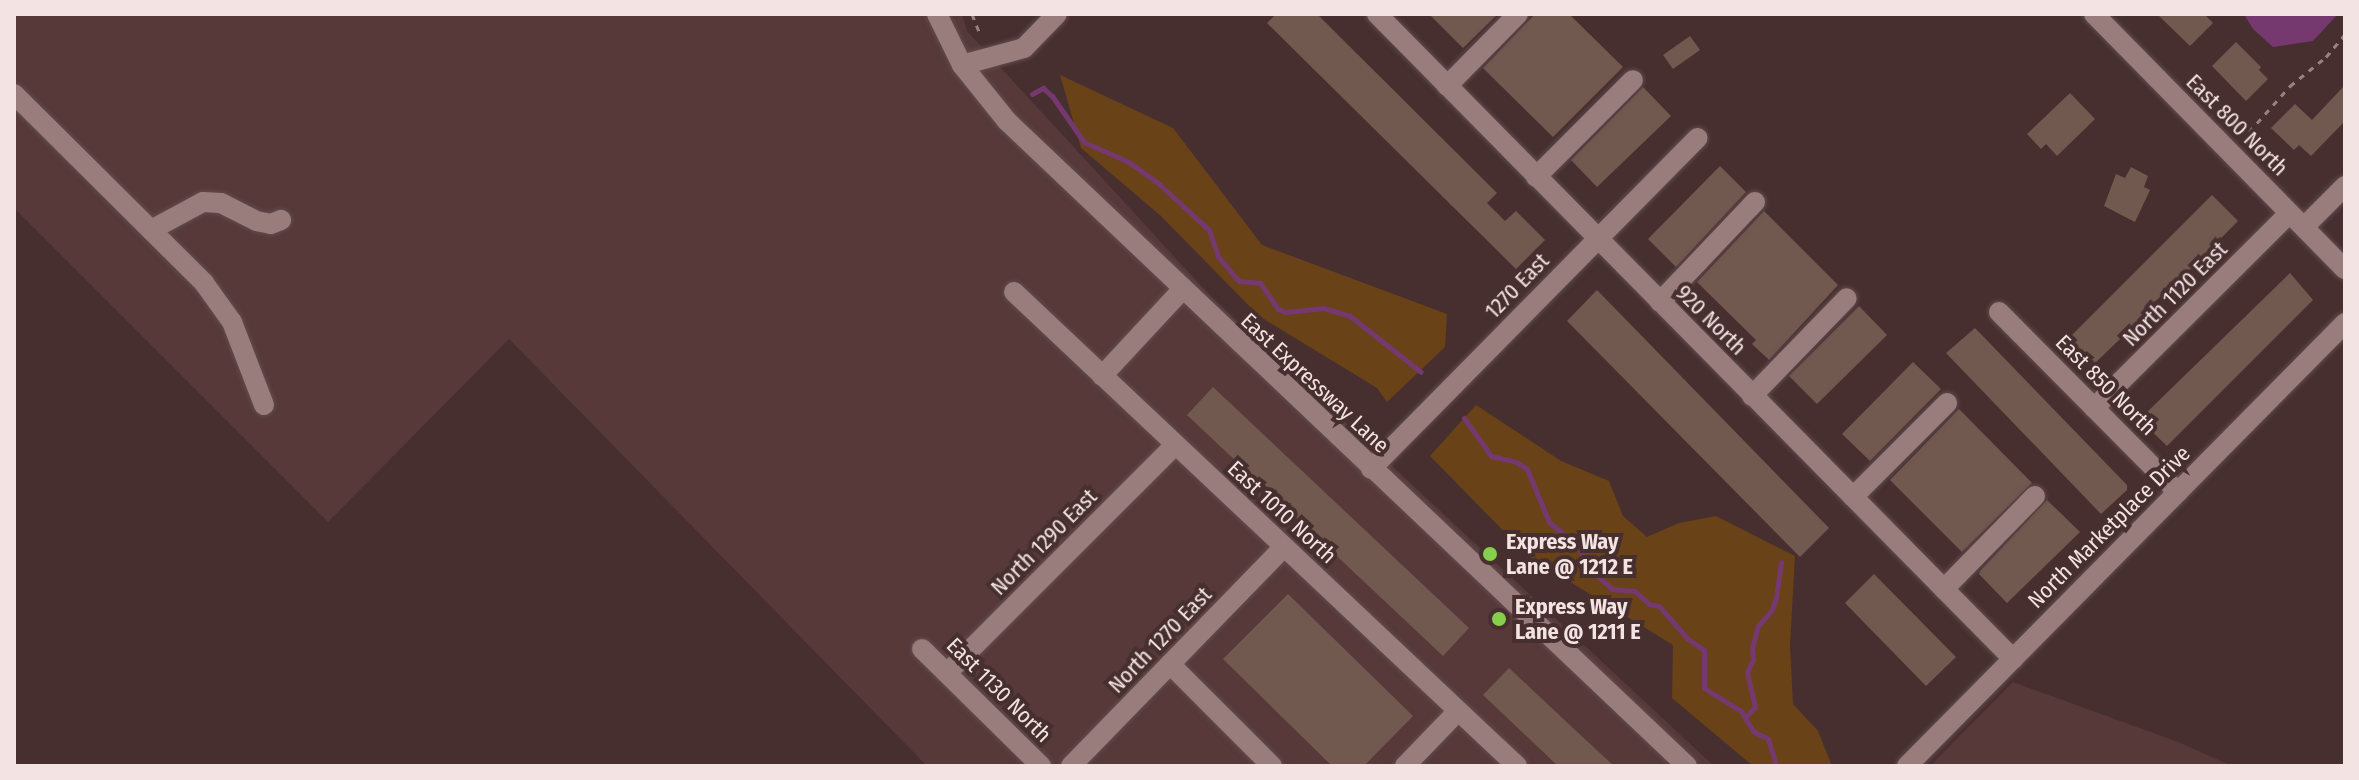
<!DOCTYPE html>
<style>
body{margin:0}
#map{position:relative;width:2359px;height:780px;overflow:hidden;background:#472f30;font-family:"Fira Sans Condensed",sans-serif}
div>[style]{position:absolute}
.built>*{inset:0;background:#57393a}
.green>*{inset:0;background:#694218}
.water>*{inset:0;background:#753970}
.stream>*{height:5px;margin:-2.5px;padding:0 2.5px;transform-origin:2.5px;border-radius:2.5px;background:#753970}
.building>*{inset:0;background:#725950}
.path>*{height:3px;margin-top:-1.5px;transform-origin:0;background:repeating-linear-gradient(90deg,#978283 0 6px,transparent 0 12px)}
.roads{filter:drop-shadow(0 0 2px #604c4d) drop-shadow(0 0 2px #604c4d)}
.minor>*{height:20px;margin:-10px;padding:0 10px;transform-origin:10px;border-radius:10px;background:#997c7c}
.dots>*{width:22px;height:22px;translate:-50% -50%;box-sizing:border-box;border:4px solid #472f30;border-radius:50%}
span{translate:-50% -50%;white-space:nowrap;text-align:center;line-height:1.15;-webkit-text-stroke:8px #472f30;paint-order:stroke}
.street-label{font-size:22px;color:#f3e3e3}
.poi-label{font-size:22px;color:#f3e3e3;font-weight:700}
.left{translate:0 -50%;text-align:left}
.frame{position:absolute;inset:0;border:16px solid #f3e3e3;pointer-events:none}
</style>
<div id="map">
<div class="built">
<div style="clip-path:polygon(14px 14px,962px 14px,967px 31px,1215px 301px,1714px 766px,927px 766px,509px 339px,328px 522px,14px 208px)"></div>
<div style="clip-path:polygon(2013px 682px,2178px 742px,2232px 766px,1930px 766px)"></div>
</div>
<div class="green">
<div style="clip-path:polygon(1060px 75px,1173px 128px,1262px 245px,1447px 314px,1445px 347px,1387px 402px,1377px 388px,1259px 316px,1161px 216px,1081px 148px)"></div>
<div style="clip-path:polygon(1476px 405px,1561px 461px,1609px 481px,1623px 516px,1647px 537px,1679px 523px,1716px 516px,1795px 556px,1790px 646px,1793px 704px,1818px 731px,1832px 766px,1753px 766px,1672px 698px,1673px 645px,1528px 556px,1430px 456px)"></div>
</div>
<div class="water">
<div style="clip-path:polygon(2244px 14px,2338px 14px,2313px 41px,2273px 47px,2253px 29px)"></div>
</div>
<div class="stream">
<div style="left:1032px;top:94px;width:13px;rotate:-29deg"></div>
<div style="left:1043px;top:88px;width:12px;rotate:42deg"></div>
<div style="left:1052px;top:96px;width:56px;rotate:55.2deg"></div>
<div style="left:1084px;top:142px;width:49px;rotate:24deg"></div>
<div style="left:1129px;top:162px;width:34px;rotate:36deg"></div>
<div style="left:1157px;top:182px;width:71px;rotate:42.7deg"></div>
<div style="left:1209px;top:230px;width:28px;rotate:71deg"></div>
<div style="left:1218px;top:256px;width:26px;rotate:51deg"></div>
<div style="left:1234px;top:276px;width:7px;rotate:45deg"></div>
<div style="left:1239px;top:281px;width:21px;rotate:5deg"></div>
<div style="left:1260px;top:283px;width:32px;rotate:55deg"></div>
<div style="left:1278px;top:309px;width:8px;rotate:23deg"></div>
<div style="left:1285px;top:312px;width:39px;rotate:-6deg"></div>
<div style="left:1324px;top:308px;width:27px;rotate:17deg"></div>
<div style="left:1350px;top:316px;width:90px;rotate:38.3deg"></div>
<div style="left:1464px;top:418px;width:47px;rotate:54.6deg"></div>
<div style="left:1491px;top:456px;width:26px;rotate:13deg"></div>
<div style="left:1516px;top:462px;width:13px;rotate:32deg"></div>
<div style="left:1527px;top:469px;width:57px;rotate:67.5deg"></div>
<div style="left:1549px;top:522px;width:34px;rotate:40deg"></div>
<div style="left:1575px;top:544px;width:41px;rotate:54deg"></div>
<div style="left:1599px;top:577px;width:18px;rotate:43deg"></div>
<div style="left:1612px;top:589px;width:23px;rotate:5deg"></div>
<div style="left:1635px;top:591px;width:19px;rotate:43deg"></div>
<div style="left:1649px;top:604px;width:10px;rotate:11deg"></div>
<div style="left:1659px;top:606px;width:44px;rotate:48.7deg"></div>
<div style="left:1688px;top:639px;width:19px;rotate:35deg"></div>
<div style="left:1704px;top:650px;width:38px;rotate:90deg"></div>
<div style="left:1704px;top:688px;width:44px;rotate:31.9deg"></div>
<div style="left:1741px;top:711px;width:23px;rotate:59deg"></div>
<div style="left:1753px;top:731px;width:17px;rotate:28deg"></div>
<div style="left:1768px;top:739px;width:28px;rotate:73deg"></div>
<div style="left:1746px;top:716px;width:13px;rotate:-45deg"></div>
<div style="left:1755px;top:707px;width:36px;rotate:-103deg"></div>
<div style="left:1747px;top:672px;width:13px;rotate:-63deg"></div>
<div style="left:1753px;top:660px;width:12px;rotate:-95deg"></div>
<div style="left:1752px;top:648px;width:23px;rotate:-75deg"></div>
<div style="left:1758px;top:626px;width:20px;rotate:-49deg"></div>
<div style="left:1771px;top:611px;width:14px;rotate:-69deg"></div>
<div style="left:1776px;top:598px;width:36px;rotate:-82deg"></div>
</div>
<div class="building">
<div style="clip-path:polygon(1276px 14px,1317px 14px,1497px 193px,1487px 203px,1505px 221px,1516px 211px,1545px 240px,1516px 269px,1267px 23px)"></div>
<div style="clip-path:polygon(1429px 14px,1498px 14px,1463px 48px)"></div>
<div style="clip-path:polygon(1535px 14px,1569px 14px,1623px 67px,1553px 137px,1483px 68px)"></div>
<div style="clip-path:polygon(2157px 14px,2204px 14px,2213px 23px,2190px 46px)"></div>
<div style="clip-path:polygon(1690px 36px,1700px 50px,1673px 69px,1663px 55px)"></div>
<div style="clip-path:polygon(2236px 42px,2261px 67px,2259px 70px,2268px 79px,2246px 101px,2212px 66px)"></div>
<div style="clip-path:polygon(2345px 85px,2345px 121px,2311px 156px,2299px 145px,2294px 150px,2271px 128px,2295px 104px,2312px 120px)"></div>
<div style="clip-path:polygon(1643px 87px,1671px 116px,1597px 187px,1571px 160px)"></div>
<div style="clip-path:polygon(2070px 93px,2095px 119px,2057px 156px,2046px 144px,2041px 149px,2027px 134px)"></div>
<div style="clip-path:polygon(1720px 166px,1746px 192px,1676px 267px,1648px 239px)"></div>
<div style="clip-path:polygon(2131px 167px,2148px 176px,2144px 187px,2150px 190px,2135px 222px,2104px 206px,2116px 174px,2125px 178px)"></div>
<div style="clip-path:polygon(2212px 195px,2238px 221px,2169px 291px,2147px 307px,2147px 313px,2091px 367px,2067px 343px,2068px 339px)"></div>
<div style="clip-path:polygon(1764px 211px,1838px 285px,1769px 360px,1752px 344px,1756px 340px,1697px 282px)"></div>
<div style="clip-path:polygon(2290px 273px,2313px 300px,2167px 446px,2142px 422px,2143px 416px)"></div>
<div style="clip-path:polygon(1597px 290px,1829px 528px,1800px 557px,1567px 321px)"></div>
<div style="clip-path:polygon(1859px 306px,1887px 335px,1817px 404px,1789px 376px)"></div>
<div style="clip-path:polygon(1975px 328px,2127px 485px,2127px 490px,2101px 514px,1946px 353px)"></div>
<div style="clip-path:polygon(1913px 362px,1941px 389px,1870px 461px,1842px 434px)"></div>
<div style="clip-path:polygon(1213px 387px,1469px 628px,1443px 656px,1187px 415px)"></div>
<div style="clip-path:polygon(1959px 409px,2032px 483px,1962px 552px,1890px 480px)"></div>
<div style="clip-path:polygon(2047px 500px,2080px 532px,2007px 603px,1979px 574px,1980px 571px)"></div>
<div style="clip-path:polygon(1874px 574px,1956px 657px,1926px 686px,1845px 603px)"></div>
<div style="clip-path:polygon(1288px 594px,1413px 716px,1364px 766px,1332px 766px,1223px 659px)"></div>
<div style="clip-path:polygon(1509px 668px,1574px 729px,1614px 766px,1558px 766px,1483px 695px)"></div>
</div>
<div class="path">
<div style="left:972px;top:14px;width:18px;rotate:68deg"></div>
<div style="left:2249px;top:132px;width:62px;rotate:-48.3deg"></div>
<div style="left:2290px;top:86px;width:46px;rotate:-38.9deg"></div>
<div style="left:2326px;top:57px;width:30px;rotate:-50deg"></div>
</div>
<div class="roads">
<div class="minor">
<div style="left:937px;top:14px;width:57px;rotate:63.9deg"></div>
<div style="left:962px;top:65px;width:72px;rotate:51.2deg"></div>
<div style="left:1007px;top:121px;width:937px;rotate:43.49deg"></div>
<div style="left:1377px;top:14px;width:906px;rotate:45.4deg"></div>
<div style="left:2094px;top:14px;width:358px;rotate:45.5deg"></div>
<div style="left:962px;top:65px;width:64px;rotate:-15.3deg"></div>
<div style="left:1024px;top:48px;width:47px;rotate:-45.9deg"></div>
<div style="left:1447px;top:86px;width:101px;rotate:-45.4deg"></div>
<div style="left:14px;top:94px;width:268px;rotate:44.8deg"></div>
<div style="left:204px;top:283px;width:48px;rotate:54.3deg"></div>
<div style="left:232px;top:322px;width:89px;rotate:68.9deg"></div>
<div style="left:1536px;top:177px;width:137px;rotate:-45deg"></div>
<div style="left:2304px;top:227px;width:58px;rotate:-45deg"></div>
<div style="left:151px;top:230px;width:59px;rotate:-28.3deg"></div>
<div style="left:203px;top:202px;width:18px;rotate:3deg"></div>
<div style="left:221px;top:203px;width:39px;rotate:27deg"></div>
<div style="left:256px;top:221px;width:15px;rotate:11deg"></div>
<div style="left:271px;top:224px;width:11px;rotate:-22deg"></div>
<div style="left:1014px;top:292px;width:691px;rotate:43.3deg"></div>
<div style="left:1660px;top:302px;width:138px;rotate:-46.5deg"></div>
<div style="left:1999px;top:312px;width:254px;rotate:45.2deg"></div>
<div style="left:1102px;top:376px;width:117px;rotate:-47.1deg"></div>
<div style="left:1752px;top:396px;width:136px;rotate:-45.9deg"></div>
<div style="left:2094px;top:408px;width:276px;rotate:-44.9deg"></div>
<div style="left:1371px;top:469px;width:465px;rotate:-45.4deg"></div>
<div style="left:1853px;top:497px;width:133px;rotate:-45deg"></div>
<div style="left:1944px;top:589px;width:130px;rotate:-45.6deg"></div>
<div style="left:922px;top:649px;width:167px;rotate:44.5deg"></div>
<div style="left:1170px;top:664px;width:144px;rotate:45deg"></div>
<div style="left:947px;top:673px;width:322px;rotate:-45deg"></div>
<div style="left:1071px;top:766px;width:304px;rotate:-45.8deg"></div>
<div style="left:1405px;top:766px;width:76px;rotate:-46.1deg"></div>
<div style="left:1907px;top:766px;width:623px;rotate:-45.33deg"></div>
</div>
</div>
<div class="dots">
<div style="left:1490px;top:554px;background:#85cf4d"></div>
<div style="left:1499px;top:619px;background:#85cf4d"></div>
</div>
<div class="street-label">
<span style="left:2237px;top:125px;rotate:45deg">East 800 North</span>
<span style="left:1517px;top:286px;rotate:-46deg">1270 East</span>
<span style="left:2175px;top:294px;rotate:-45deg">North 1120 East</span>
<span style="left:1711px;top:320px;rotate:45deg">920 North</span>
<span style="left:1315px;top:383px;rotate:43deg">East Expressway Lane</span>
<span style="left:2106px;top:385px;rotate:45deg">East 850 North</span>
<span style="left:1282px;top:512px;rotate:43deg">East 1010 North</span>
<span style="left:2109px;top:527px;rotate:-45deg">North Marketplace Drive</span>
<span style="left:1044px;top:542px;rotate:-45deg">North 1290 East</span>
<span style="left:1160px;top:640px;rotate:-46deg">North 1270 East</span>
<span style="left:999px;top:690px;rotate:45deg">East 1130 North</span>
</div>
<div class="poi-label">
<span class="left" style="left:1506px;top:554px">Express Way<br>Lane @ 1212 E</span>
<span class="left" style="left:1515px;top:619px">Express Way<br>Lane @ 1211 E</span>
</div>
<div class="frame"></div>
</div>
